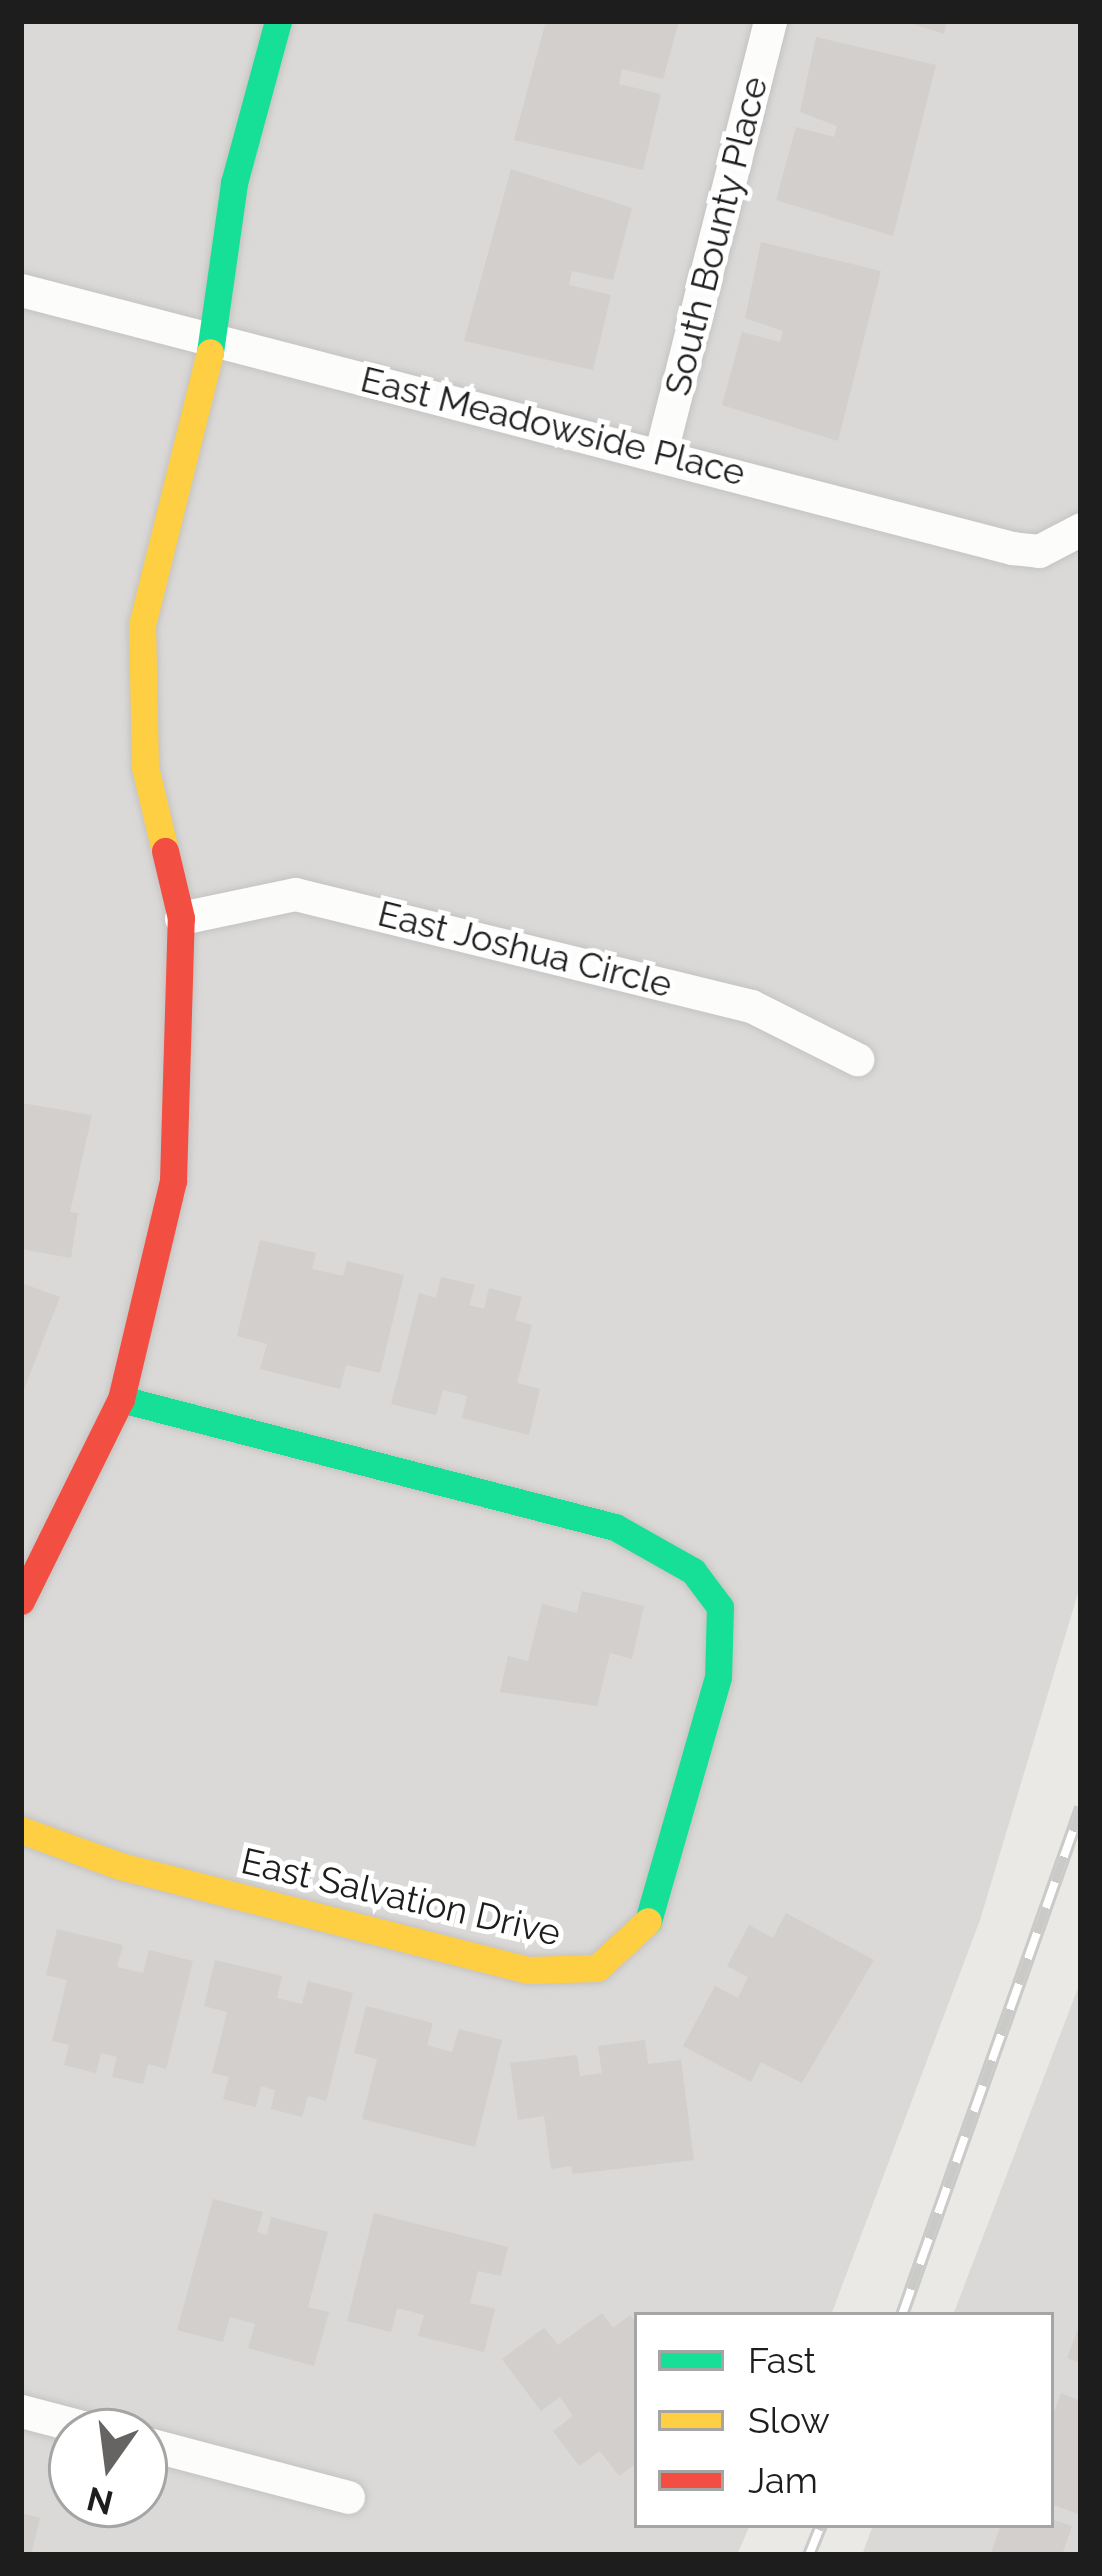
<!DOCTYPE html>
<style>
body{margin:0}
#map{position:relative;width:1102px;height:2576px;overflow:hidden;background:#ebe9e6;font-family:Raleway,sans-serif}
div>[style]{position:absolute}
.residential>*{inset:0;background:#dad9d7}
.building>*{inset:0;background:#d2cfcd}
.roads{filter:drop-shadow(0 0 3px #c4c3c2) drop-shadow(0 0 3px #c4c3c2)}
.street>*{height:33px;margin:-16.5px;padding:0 16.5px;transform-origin:16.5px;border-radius:16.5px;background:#fcfcfb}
.fast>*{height:27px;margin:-13.5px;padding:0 13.5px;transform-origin:13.5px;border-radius:13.5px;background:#16e098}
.slow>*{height:27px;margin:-13.5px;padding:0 13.5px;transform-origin:13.5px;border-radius:13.5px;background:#ffcf43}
.jam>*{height:27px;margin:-13.5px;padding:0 13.5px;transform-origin:13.5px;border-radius:13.5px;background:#f24e42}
.rail>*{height:14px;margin-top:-7px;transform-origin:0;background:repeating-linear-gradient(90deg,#fff 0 27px,#cacac9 0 54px);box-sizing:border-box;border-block:3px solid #cacac9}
span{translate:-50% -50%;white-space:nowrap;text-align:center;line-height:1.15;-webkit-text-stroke:10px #fff;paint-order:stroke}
.street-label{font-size:36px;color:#1d1d1d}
.frame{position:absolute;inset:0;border:24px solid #1d1d1d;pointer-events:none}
.legend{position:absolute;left:634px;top:2312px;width:420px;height:216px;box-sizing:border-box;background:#fff;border:3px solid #a5a5a5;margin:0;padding:15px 21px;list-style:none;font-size:36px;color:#1d1d1d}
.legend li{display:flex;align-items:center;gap:24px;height:60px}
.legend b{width:60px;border:3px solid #a5a5a5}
.north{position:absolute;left:48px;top:2408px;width:120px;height:120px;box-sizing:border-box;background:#fff;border:3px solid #a5a5a5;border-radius:50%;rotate:194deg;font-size:33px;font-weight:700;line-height:48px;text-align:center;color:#1d1d1d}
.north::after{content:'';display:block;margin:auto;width:42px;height:54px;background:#656463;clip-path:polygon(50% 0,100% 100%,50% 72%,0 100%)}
</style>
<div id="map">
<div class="residential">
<div style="clip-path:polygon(evenodd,21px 21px,1081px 21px,1081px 1583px,980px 1920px,831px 2315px,637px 2315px,637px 2525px,750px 2525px,737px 2555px,21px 2555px,21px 21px,72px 2432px,144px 2432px,144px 2504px,72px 2504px,72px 2432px)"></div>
<div style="clip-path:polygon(1081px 1980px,1081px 2555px,862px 2555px,873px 2525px,1051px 2525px,1051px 2315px,953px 2315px)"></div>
</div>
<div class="building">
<div style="clip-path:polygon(546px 21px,679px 21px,663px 79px,622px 69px,619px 84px,661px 94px,643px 170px,514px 140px)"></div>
<div style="clip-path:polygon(904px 21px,947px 21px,944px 34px)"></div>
<div style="clip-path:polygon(816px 37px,936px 65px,893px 236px,776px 200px,796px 127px,834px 137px,837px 126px,800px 112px)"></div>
<div style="clip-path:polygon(511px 169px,632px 208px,613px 280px,572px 271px,569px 285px,611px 295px,593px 370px,464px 341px)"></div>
<div style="clip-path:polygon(761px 242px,881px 271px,838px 441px,722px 405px,742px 332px,780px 342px,783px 331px,745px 318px)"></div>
<div style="clip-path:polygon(21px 1103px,92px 1115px,70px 1212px,78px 1213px,71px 1258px,21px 1249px)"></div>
<div style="clip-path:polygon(260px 1240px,316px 1253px,312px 1269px,343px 1276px,347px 1261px,404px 1275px,380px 1373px,346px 1365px,340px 1389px,260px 1369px,267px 1344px,237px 1336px)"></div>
<div style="clip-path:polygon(441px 1277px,475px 1285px,469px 1305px,484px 1309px,489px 1288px,522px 1297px,515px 1320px,532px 1325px,517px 1383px,540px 1389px,529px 1435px,462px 1418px,467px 1396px,443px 1390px,436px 1415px,391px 1404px,419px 1293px,436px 1298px)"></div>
<div style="clip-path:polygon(21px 1283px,60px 1297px,22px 1394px,21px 1394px)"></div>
<div style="clip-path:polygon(582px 1591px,644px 1606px,632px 1659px,610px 1653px,597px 1706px,500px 1692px,508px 1656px,528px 1661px,542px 1604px,577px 1613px)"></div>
<div style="clip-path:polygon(786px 1913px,874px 1960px,802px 2083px,761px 2062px,751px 2082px,683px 2046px,715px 1986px,738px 1998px,748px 1977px,727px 1966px,749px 1925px,773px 1938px)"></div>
<div style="clip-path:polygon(57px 1929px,123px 1945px,117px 1967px,143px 1973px,149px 1950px,193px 1961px,166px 2069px,148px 2064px,143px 2084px,112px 2077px,117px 2057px,101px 2053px,96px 2073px,64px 2065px,69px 2045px,52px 2041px,67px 1980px,46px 1975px)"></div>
<div style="clip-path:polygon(215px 1960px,282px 1976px,277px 1998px,302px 2004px,308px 1981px,353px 1993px,326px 2101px,308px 2096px,302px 2117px,271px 2109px,275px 2090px,261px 2086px,256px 2107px,223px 2099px,229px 2077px,212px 2073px,227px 2012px,204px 2006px)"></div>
<div style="clip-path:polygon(366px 2006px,433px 2023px,427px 2045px,452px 2052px,459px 2029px,502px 2040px,475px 2147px,362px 2119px,377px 2059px,354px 2053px)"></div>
<div style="clip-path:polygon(645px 2040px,648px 2064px,681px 2060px,694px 2160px,573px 2174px,571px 2166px,551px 2169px,544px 2116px,518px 2120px,510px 2063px,577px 2055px,580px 2076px,602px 2073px,598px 2046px)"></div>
<div style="clip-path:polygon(213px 2199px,263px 2212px,257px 2232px,267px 2235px,271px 2217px,328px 2232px,308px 2307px,329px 2312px,314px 2366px,248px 2348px,255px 2324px,230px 2317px,223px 2342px,177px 2330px)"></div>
<div style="clip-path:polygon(374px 2213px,508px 2247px,501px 2276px,478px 2271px,470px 2303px,495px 2309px,484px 2352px,418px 2336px,424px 2315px,397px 2308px,391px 2332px,347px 2321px)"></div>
<div style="clip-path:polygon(602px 2313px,613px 2328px,630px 2315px,637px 2324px,637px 2463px,619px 2476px,600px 2451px,579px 2466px,553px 2431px,573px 2416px,560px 2397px,541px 2411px,502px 2359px,544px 2328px,558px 2345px)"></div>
<div style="clip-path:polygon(1081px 2321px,1081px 2363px,1067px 2358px)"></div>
<div style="clip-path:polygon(1061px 2393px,1081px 2401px,1081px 2515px,1051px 2504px,1051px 2420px)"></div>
<div style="clip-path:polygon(21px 2513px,40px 2518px,31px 2555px,21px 2555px)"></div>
<div style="clip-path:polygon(1051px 2519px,1072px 2526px,1062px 2555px,990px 2555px,1001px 2525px,1051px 2525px)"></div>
</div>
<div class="roads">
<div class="street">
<div style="left:21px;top:290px;width:1024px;rotate:14.59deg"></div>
<div style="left:1012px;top:548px;width:27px;rotate:6deg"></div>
<div style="left:1039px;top:551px;width:47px;rotate:-27.6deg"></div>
<div style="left:661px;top:452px;width:445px;rotate:-75.8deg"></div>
<div style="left:181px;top:918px;width:116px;rotate:-11.9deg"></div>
<div style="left:295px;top:894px;width:470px;rotate:13.8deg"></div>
<div style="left:751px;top:1006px;width:119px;rotate:26.6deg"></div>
<div style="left:21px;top:2411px;width:83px;rotate:14.7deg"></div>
<div style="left:144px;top:2443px;width:211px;rotate:14.8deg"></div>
</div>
<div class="fast">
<div style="left:210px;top:352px;width:171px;rotate:-81.9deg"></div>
<div style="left:234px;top:183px;width:168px;rotate:-74.8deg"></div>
<div style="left:121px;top:1399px;width:510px;rotate:14.53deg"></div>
<div style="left:615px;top:1527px;width:90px;rotate:29.4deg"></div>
<div style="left:693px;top:1571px;width:45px;rotate:53.1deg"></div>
<div style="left:720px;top:1607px;width:70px;rotate:91.6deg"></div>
<div style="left:718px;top:1677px;width:254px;rotate:106deg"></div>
</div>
<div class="slow">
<div style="left:165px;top:851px;width:86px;rotate:-103.4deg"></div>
<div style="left:145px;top:767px;width:142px;rotate:-91.2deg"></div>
<div style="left:142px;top:625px;width:281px;rotate:-76deg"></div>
<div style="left:21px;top:1830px;width:105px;rotate:20deg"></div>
<div style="left:120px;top:1866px;width:421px;rotate:14.3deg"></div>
<div style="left:528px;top:1970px;width:69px;rotate:-1.7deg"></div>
<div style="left:597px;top:1968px;width:69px;rotate:-42.7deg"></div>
</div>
<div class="jam">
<div style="left:21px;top:1601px;width:225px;rotate:-63.7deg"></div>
<div style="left:121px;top:1399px;width:224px;rotate:-76.6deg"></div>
<div style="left:173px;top:1181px;width:263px;rotate:-88.3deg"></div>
<div style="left:181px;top:918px;width:69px;rotate:-103.4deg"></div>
</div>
</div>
<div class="rail">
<div style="left:902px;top:2315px;width:538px;rotate:-70.55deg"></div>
<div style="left:809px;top:2555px;width:32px;rotate:-68deg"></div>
</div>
<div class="street-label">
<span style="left:716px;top:236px;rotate:-76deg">South Bounty Place</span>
<span style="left:553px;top:426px;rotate:14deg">East Meadowside Place</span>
<span style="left:525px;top:949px;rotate:14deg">East Joshua Circle</span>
<span style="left:401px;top:1897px;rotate:13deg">East Salvation Drive</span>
</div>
<div class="frame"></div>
<ul class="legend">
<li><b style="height:15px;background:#16e098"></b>Fast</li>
<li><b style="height:15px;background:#ffcf43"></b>Slow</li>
<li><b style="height:15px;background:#f24e42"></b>Jam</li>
</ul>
<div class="north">N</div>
</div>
